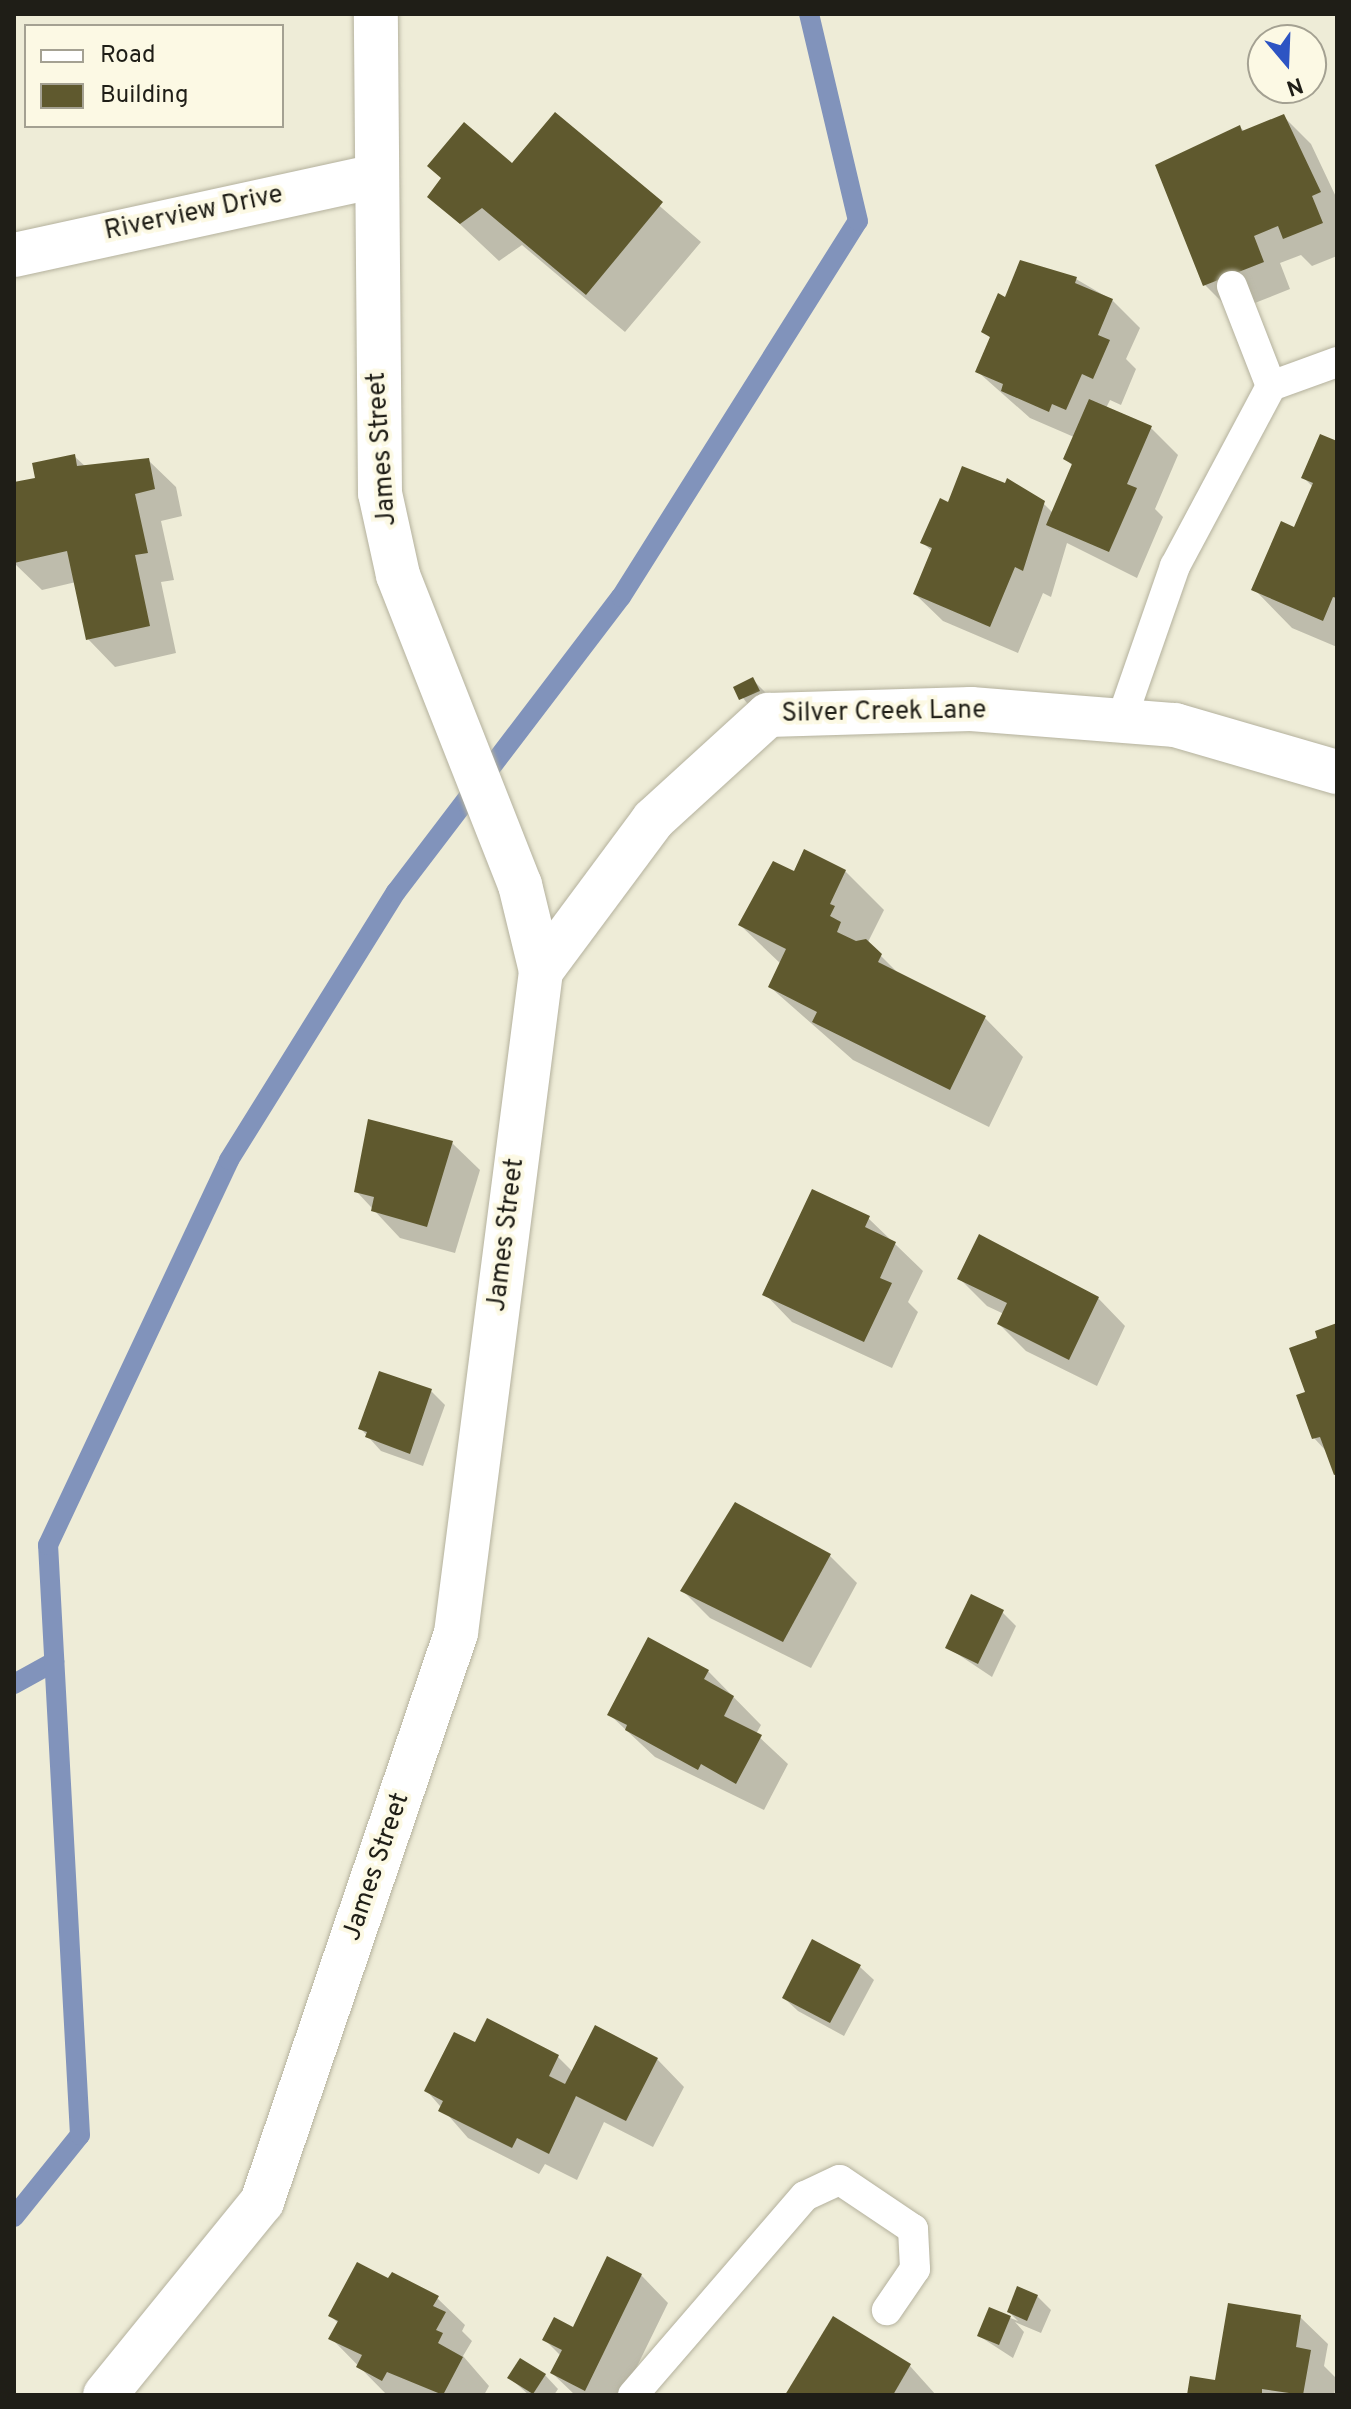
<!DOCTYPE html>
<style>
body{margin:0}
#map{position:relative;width:1351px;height:2409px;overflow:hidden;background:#eeecd7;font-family:Overpass,sans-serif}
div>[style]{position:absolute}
.shadow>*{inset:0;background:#0003}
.stream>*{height:20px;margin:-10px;padding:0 10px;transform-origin:10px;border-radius:10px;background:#8193bb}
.building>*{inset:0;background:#5f592e}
.roads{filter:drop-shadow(0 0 2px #b4b19d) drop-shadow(0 0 2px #b4b19d)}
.service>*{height:30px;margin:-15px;padding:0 15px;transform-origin:15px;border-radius:15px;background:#fff}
.minor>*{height:44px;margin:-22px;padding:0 22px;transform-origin:22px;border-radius:22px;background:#fff}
span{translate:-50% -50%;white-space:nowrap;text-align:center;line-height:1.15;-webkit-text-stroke:8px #fcf9e4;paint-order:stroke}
.street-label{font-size:26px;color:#1f1e17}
.frame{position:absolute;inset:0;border:16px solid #1f1e17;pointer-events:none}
.legend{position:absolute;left:24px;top:24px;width:260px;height:104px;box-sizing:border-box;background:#fcf9e4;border:2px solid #a4a192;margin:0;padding:10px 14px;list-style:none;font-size:24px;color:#1f1e17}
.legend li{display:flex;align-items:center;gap:16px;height:40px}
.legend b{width:40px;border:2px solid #a4a192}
.north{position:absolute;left:1247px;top:24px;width:80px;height:80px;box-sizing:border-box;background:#fcf9e4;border:2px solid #a4a192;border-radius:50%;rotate:161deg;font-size:22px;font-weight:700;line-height:32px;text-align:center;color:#1f1e17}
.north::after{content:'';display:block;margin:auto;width:28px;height:36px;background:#2d54c3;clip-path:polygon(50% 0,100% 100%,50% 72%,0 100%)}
</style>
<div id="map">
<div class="shadow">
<div style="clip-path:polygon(555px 115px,701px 242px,625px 332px,522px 245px,499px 261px,430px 196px,512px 166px)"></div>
<div style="clip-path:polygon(1284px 117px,1311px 144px,1337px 199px,1337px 256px,1312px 266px,1301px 255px,1280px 263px,1290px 289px,1232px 312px,1205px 285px,1240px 127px,1245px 132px)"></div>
<div style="clip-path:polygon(1076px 279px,1112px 300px,1140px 328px,1126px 359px,1136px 369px,1121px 405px,1110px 400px,1106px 408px,1151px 428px,1178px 455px,1155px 509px,1163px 517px,1137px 578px,1067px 543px,1051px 597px,1043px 593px,1018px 653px,943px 621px,915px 594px,933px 552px,923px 543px,949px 505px,1043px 503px,1053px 513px,1073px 466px,1065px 459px,1074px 437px,1030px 418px,978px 372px,991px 339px,984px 331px,1006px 299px)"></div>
<div style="clip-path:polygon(1337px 443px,1337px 647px,1292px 628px,1254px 589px,1295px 529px,1313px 487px,1303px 477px)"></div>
<div style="clip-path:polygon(74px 456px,86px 467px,148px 460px,176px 487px,182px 516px,161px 521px,174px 580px,161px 582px,176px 653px,115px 667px,88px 639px,76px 582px,42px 590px,14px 563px,14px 484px,37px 479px)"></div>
<div style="clip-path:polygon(753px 680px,767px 694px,755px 713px,735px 688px)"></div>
<div style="clip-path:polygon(845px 871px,884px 910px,868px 942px,872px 947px,901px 976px,985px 1018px,1023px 1057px,989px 1127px,853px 1060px,770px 987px,781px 964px,740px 925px,794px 873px)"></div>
<div style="clip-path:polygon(452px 1143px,480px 1170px,455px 1253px,400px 1238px,356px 1191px)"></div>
<div style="clip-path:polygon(868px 1218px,923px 1271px,908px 1302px,918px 1312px,892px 1368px,792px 1322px,765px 1294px)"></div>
<div style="clip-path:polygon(959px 1278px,1098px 1298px,1125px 1326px,1097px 1386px,1026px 1351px,999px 1324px,1004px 1314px,987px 1306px)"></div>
<div style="clip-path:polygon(1337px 1328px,1337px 1476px,1327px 1452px,1314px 1438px,1308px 1393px,1320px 1339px)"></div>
<div style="clip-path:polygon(431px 1391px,445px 1405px,423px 1466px,381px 1451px,361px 1429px)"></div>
<div style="clip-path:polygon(830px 1556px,857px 1583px,811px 1668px,710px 1618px,683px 1591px)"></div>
<div style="clip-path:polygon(1002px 1612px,1016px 1626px,992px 1677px,947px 1647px)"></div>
<div style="clip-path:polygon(708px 1671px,761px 1725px,756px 1734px,788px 1764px,764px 1810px,655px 1757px,610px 1715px)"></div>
<div style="clip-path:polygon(860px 1967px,874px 1980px,844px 2036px,798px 2011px,784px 1998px)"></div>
<div style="clip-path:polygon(488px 2021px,558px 2057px,573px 2072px,657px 2059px,684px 2087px,653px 2147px,604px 2122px,577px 2180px,545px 2164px,539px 2174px,468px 2138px,426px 2090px,476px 2045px)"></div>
<div style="clip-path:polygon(641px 2275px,668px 2303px,623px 2395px,575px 2395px,552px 2373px,561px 2356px,544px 2339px,574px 2329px)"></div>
<div style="clip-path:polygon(389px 2281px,437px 2298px,465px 2325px,462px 2331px,472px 2341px,463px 2356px,489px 2386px,484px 2395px,387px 2395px,331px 2338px,338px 2323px,331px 2316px)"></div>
<div style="clip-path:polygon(1037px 2296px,1051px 2310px,1041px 2333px,1015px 2322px,1024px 2332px,1013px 2358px,979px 2336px,990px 2310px,1018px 2321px,1009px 2312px)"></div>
<div style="clip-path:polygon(1300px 2317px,1328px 2344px,1324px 2366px,1337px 2379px,1334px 2395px,1189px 2395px,1217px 2382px)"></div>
<div style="clip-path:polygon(834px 2319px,910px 2366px,936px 2395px,787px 2395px)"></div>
<div style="clip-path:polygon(545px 2375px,558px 2389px,554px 2395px,529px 2395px,510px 2378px)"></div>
</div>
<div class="stream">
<div style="left:14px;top:1684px;width:46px;rotate:-28.8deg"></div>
<div style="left:14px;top:2217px;width:105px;rotate:-51.2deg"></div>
<div style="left:80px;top:2135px;width:591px;rotate:-93.1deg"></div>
<div style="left:48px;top:1545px;width:425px;rotate:-64.8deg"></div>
<div style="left:229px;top:1160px;width:316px;rotate:-58.1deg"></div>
<div style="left:396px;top:892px;width:371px;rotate:-52.7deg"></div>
<div style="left:621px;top:597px;width:444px;rotate:-57.8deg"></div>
<div style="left:858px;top:221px;width:213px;rotate:-103.3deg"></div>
</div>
<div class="building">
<div style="clip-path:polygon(555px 112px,663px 202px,586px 295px,482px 208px,460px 224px,427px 197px,441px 178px,427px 166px,464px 122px,512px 163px)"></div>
<div style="clip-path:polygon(1284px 114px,1321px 192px,1312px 196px,1323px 223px,1283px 239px,1278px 226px,1254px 236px,1264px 262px,1203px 286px,1155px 165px,1240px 125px,1242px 131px)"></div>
<div style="clip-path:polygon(1020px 260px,1077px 277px,1075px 283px,1113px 299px,1098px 335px,1110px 340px,1093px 379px,1082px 374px,1066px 410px,1052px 404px,1049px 412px,1001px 391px,1003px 384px,975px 372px,990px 337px,981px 332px,998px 293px,1005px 297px)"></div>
<div style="clip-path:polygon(1089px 399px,1152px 426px,1127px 484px,1137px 488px,1109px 552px,1046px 525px,1072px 464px,1063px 459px)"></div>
<div style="clip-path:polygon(1320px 434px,1337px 441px,1337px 598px,1333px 597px,1323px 621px,1251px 590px,1281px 521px,1294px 527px,1313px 483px,1301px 478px)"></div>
<div style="clip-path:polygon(75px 454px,77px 466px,149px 458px,155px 489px,135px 494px,148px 553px,135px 555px,150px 626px,86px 640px,67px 551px,14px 563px,14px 482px,35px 478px,32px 463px)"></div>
<div style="clip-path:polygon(962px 466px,1005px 483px,1007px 478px,1045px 501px,1023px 571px,1015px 567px,990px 627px,913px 594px,932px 548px,920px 543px,940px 498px,948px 502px)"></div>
<div style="clip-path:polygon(753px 677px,760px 691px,739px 700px,733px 687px)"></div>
<div style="clip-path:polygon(804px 849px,846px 870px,830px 904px,835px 906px,830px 916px,841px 922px,837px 932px,856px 941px,866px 939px,882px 954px,878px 962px,986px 1016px,950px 1090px,812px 1022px,817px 1012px,768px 987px,786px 949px,738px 925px,773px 861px,794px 871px)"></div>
<div style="clip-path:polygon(368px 1119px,453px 1141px,427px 1227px,371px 1211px,374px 1197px,354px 1192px)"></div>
<div style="clip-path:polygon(812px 1189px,870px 1216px,865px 1227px,896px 1242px,880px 1278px,892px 1283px,864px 1342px,762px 1295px)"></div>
<div style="clip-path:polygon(979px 1234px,1099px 1297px,1069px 1360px,997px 1324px,1007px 1303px,957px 1279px)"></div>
<div style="clip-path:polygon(1337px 1323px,1337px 1474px,1334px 1475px,1320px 1437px,1312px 1439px,1296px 1395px,1305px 1392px,1289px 1348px,1317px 1338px,1315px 1331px)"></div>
<div style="clip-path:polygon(379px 1371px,432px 1389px,410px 1454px,365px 1437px,367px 1432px,358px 1429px)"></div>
<div style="clip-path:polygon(735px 1502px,831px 1554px,783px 1642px,680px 1591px)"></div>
<div style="clip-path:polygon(971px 1594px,1004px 1610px,978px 1664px,945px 1648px)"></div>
<div style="clip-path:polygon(648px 1637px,709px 1670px,704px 1679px,734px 1696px,724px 1716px,762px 1735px,736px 1784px,701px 1764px,698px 1770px,625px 1730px,627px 1725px,607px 1715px)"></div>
<div style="clip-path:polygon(812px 1939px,861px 1965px,830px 2023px,782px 1998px)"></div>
<div style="clip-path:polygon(487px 2018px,559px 2055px,549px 2076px,565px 2084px,595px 2025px,658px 2058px,626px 2121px,576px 2096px,549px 2154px,517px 2138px,512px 2148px,438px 2111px,443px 2101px,424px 2091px,454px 2032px,475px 2042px)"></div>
<div style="clip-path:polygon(607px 2256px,642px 2274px,585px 2391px,550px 2373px,562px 2350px,542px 2340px,554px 2317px,573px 2327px)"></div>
<div style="clip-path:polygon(357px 2262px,388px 2278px,392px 2272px,439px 2296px,433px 2306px,446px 2312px,436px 2330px,443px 2333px,438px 2343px,463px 2357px,443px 2395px,387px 2372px,382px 2381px,356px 2367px,362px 2355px,328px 2339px,338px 2321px,328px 2316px)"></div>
<div style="clip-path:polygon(1017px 2286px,1038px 2295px,1027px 2321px,1007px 2312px)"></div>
<div style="clip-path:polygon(1228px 2303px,1301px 2315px,1296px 2347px,1311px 2350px,1303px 2395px,1262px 2389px,1262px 2395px,1187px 2395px,1190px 2376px,1215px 2380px)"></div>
<div style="clip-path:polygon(989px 2307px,1011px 2316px,999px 2345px,977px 2336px)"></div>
<div style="clip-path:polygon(833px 2316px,911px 2364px,893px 2395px,785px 2395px)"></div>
<div style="clip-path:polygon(520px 2358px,546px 2374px,533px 2394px,507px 2378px)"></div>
</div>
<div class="roads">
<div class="service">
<div style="left:1232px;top:286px;width:107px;rotate:68.7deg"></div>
<div style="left:1271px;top:386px;width:70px;rotate:-20deg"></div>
<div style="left:1121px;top:721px;width:164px;rotate:-70.8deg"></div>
<div style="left:1175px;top:566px;width:204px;rotate:-61.9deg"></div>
<div style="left:633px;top:2395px;width:263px;rotate:-49.2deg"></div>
<div style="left:805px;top:2196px;width:38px;rotate:-25deg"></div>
<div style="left:840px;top:2180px;width:88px;rotate:33.9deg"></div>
<div style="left:913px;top:2229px;width:40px;rotate:87.1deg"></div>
<div style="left:915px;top:2269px;width:50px;rotate:124.3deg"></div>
</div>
<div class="minor">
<div style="left:14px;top:255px;width:370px;rotate:-12.3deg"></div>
<div style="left:541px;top:971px;width:188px;rotate:-53.4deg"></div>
<div style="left:653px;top:820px;width:156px;rotate:-42.4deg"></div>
<div style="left:768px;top:715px;width:203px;rotate:-1.7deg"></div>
<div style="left:971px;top:709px;width:205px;rotate:4.5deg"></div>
<div style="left:1175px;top:725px;width:169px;rotate:16.2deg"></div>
<div style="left:105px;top:2395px;width:249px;rotate:-50.9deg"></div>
<div style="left:262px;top:2202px;width:601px;rotate:-71.17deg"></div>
<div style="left:456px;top:1633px;width:667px;rotate:-82.68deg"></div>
<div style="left:541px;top:971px;width:89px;rotate:-103.7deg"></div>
<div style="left:520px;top:885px;width:333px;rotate:-111.5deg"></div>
<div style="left:398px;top:575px;width:84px;rotate:-102.4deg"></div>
<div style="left:380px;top:493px;width:479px;rotate:-90.5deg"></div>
</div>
</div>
<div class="street-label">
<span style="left:194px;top:214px;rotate:-12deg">Riverview Drive</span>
<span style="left:383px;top:449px;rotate:-94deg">James Street</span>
<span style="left:884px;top:713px;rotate:-1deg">Silver Creek Lane</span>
<span style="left:507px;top:1235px;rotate:-83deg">James Street</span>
<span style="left:377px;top:1867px;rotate:-71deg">James Street</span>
</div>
<div class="frame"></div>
<ul class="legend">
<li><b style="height:10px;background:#fff"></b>Road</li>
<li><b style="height:22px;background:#5f592e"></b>Building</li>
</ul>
<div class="north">N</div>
</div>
